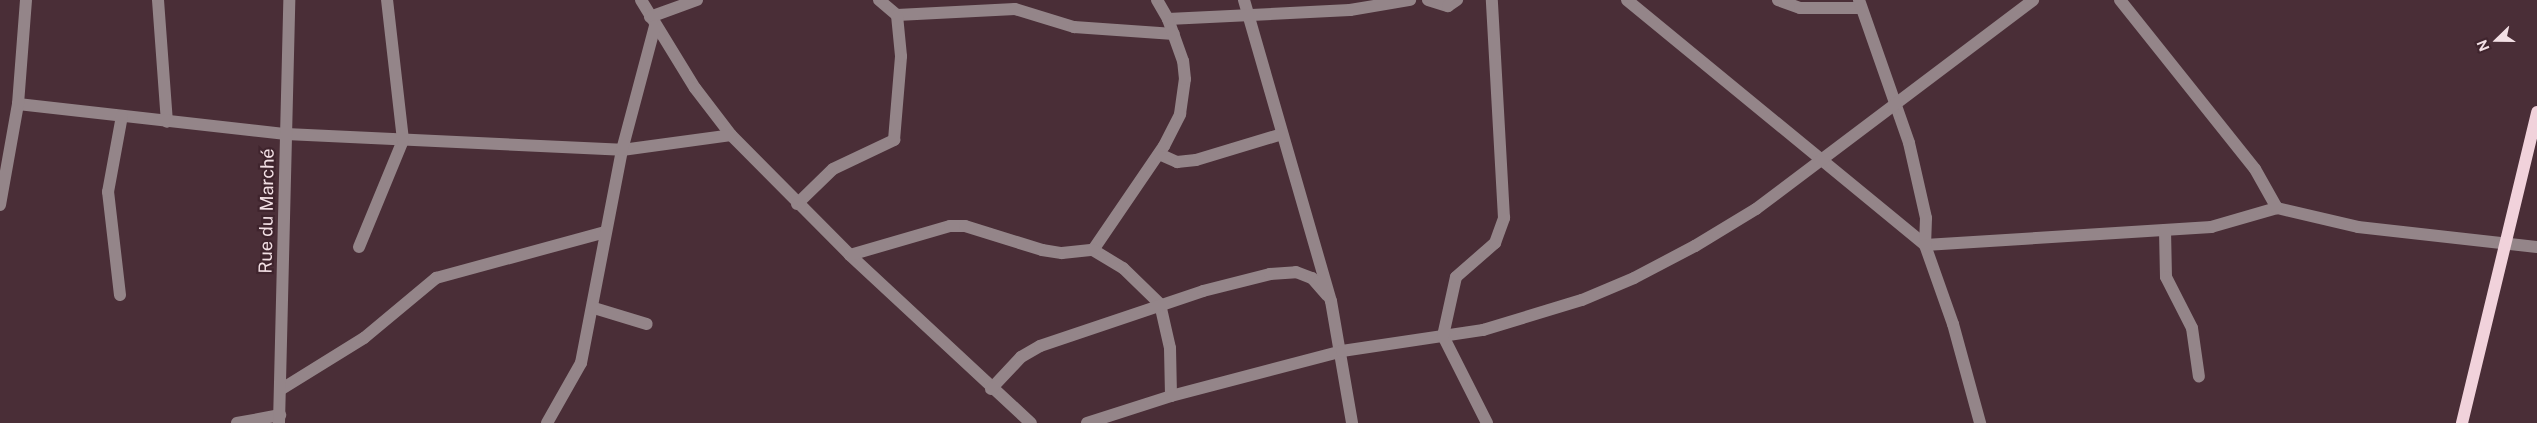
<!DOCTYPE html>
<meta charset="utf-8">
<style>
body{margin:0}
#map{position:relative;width:2537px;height:423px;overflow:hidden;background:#4a2e37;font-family:"Public Sans",sans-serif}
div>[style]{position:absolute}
.minor>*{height:12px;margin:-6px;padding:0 6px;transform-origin:6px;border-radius:6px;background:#948589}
.major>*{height:12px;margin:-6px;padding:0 6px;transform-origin:6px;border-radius:6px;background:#f1d2db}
span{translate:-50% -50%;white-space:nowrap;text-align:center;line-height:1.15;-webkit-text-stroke:4.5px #3f242d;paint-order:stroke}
.street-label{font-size:18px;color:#f3e0e5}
.north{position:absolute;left:2472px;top:15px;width:50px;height:50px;-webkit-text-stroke:4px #3f242d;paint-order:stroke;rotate:248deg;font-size:14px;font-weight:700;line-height:20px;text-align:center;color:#f3e0e5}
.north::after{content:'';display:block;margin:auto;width:18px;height:22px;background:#f3e0e5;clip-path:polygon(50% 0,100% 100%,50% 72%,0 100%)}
</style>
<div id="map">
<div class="minor">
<div style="left:158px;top:0;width:122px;rotate:85.8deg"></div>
<div style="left:641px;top:0;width:103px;rotate:58.5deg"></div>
<div style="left:695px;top:88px;width:59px;rotate:52.5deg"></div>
<div style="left:731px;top:135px;width:169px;rotate:45.2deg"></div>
<div style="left:850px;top:255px;width:247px;rotate:42.9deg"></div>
<div style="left:879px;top:0;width:23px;rotate:40deg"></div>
<div style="left:897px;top:15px;width:118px;rotate:-2.9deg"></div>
<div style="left:1015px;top:9px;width:62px;rotate:17deg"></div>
<div style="left:1074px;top:27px;width:100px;rotate:4deg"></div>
<div style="left:1244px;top:0;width:313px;rotate:73.9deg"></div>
<div style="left:1331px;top:301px;width:124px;rotate:80.2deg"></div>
<div style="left:1428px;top:0;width:21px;rotate:17deg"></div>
<div style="left:1448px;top:6px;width:11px;rotate:-34deg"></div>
<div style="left:1627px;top:0;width:386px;rotate:39.4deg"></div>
<div style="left:1925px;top:245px;width:287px;rotate:-3.6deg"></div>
<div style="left:2211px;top:227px;width:69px;rotate:-16.1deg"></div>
<div style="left:2277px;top:208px;width:83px;rotate:13.2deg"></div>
<div style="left:2358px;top:227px;width:180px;rotate:6.4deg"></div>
<div style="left:1778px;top:0;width:23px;rotate:20deg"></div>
<div style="left:1800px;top:8px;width:61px"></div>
<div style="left:1859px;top:0;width:151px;rotate:70.7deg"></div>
<div style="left:1909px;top:143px;width:77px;rotate:77.2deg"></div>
<div style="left:1926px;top:218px;width:27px;rotate:92deg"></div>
<div style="left:1925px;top:245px;width:84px;rotate:70.5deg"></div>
<div style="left:1953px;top:324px;width:103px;rotate:74.7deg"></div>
<div style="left:2120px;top:0;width:216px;rotate:51.4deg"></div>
<div style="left:2255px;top:169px;width:45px;rotate:60.6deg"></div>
<div style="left:650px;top:17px;width:50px;rotate:-19.9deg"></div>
<div style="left:1168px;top:19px;width:182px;rotate:-2.8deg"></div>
<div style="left:1350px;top:10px;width:61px;rotate:-9.5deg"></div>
<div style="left:18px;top:104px;width:270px;rotate:6.4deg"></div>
<div style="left:286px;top:134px;width:336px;rotate:2.7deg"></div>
<div style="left:622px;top:150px;width:110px;rotate:-7.8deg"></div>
<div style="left:1159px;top:154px;width:20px;rotate:24deg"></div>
<div style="left:1177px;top:162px;width:19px;rotate:-6deg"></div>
<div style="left:1196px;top:160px;width:90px;rotate:-16.8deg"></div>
<div style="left:797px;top:204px;width:50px;rotate:-44.2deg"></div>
<div style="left:833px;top:169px;width:68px;rotate:-25.4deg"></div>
<div style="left:894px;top:140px;width:84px;rotate:-85.2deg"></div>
<div style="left:901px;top:56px;width:41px;rotate:-95.6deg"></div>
<div style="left:0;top:205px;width:103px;rotate:-79.9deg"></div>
<div style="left:18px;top:104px;width:104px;rotate:-85.6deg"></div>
<div style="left:2165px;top:230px;width:47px;rotate:88.8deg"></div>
<div style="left:2166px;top:277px;width:57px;rotate:63deg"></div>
<div style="left:2192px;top:328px;width:49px;rotate:81.9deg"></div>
<div style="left:359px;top:247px;width:116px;rotate:-67.6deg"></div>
<div style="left:403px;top:140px;width:141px;rotate:-96.5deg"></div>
<div style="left:1093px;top:250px;width:126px;rotate:-55.7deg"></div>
<div style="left:1164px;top:146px;width:36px;rotate:-63deg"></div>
<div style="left:1180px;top:114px;width:35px;rotate:-82deg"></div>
<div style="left:1185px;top:79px;width:18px;rotate:-96deg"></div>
<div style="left:1183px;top:61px;width:45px;rotate:-109.7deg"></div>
<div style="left:1168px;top:19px;width:22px;rotate:-120deg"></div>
<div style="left:850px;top:255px;width:104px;rotate:-16.2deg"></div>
<div style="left:950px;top:226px;width:15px"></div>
<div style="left:965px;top:226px;width:81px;rotate:17.3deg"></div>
<div style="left:1042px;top:250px;width:20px;rotate:9deg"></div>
<div style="left:1062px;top:253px;width:31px;rotate:-6deg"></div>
<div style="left:1093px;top:250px;width:35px;rotate:31deg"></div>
<div style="left:1123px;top:268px;width:52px;rotate:44.2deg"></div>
<div style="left:1160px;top:304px;width:45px;rotate:77.2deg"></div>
<div style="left:1170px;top:348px;width:48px;rotate:88.8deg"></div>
<div style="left:120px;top:295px;width:104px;rotate:-96.6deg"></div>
<div style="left:108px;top:192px;width:77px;rotate:-79.6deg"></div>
<div style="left:594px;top:308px;width:55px;rotate:16.8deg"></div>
<div style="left:991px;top:389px;width:44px;rotate:-46.8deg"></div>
<div style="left:1021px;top:357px;width:22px;rotate:-30deg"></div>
<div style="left:1040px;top:346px;width:172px;rotate:-18.6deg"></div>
<div style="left:1203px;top:291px;width:69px;rotate:-14.2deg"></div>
<div style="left:1270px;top:274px;width:26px;rotate:-4deg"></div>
<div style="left:1296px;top:272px;width:17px;rotate:21deg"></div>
<div style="left:1312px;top:278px;width:23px;rotate:49deg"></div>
<div style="left:280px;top:390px;width:99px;rotate:-31.8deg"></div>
<div style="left:364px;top:338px;width:94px;rotate:-39.8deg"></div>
<div style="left:436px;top:278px;width:175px;rotate:-15.2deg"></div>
<div style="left:237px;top:423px;width:44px;rotate:-10.5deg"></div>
<div style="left:279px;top:423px;width:423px;rotate:-88.6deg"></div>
<div style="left:547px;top:423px;width:69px;rotate:-60.5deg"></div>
<div style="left:581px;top:363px;width:217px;rotate:-79.1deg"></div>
<div style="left:622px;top:150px;width:128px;rotate:-75.1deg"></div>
<div style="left:1087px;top:423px;width:88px;rotate:-17.8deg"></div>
<div style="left:1171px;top:396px;width:177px;rotate:-14.7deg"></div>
<div style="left:1342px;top:351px;width:143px;rotate:-8.5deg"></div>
<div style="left:1483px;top:330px;width:103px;rotate:-16.9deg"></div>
<div style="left:1582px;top:300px;width:56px;rotate:-22.9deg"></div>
<div style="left:1634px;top:278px;width:69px;rotate:-27.7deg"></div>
<div style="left:1695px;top:246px;width:71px;rotate:-31.2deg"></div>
<div style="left:1756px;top:209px;width:347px;rotate:-37deg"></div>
<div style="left:1487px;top:423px;width:97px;rotate:-116.8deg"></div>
<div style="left:1443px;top:336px;width:60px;rotate:-77.6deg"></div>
<div style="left:1456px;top:277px;width:52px;rotate:-41.1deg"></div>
<div style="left:1495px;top:243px;width:27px;rotate:-70deg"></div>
<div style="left:1504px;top:218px;width:218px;rotate:-93.2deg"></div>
</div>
<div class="major">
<div style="left:2462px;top:423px;width:320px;rotate:-76.4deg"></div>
</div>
<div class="street-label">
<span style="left:267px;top:211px;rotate:-89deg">Rue du Marché</span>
</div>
<div class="north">N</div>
</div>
